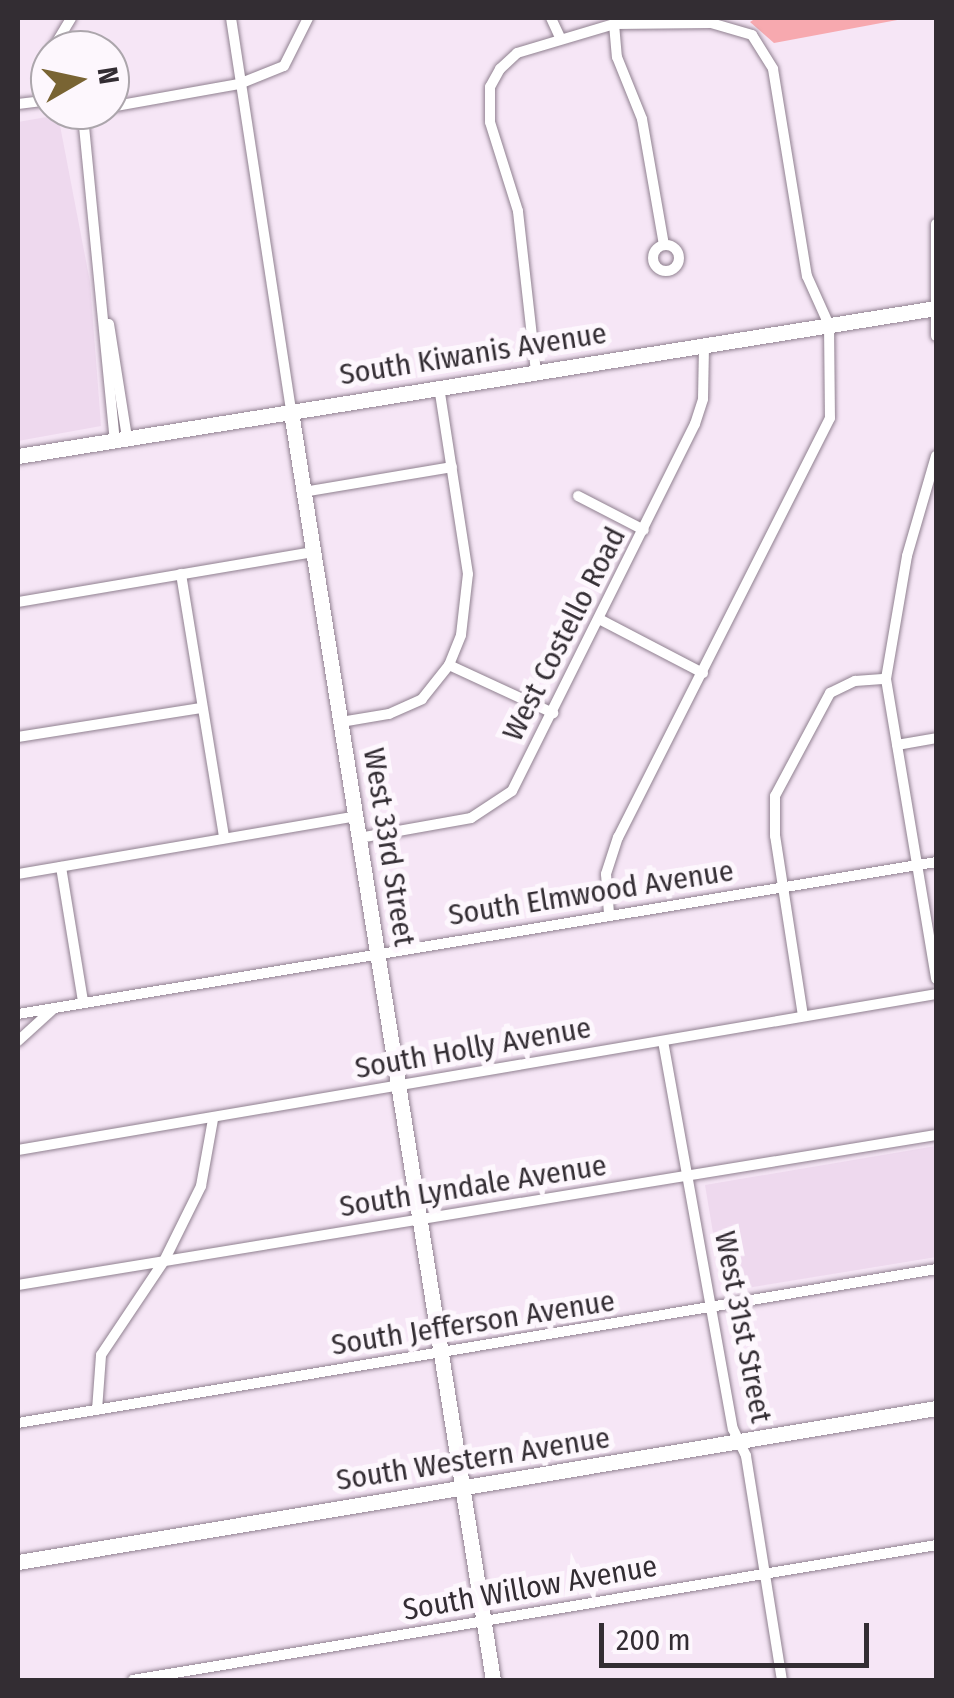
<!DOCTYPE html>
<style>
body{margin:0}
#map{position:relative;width:954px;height:1698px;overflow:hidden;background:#f6e6f6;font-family:"Fira Sans Condensed",sans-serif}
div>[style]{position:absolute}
.built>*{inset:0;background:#eed9ee}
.green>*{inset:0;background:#f7a9af}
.roads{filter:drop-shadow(0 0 2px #908190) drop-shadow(0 0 2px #908190)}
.street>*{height:10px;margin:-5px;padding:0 5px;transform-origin:5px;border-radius:5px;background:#fff}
.street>.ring{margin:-5px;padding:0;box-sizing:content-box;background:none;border:10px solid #fff;border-radius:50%}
.secondary>*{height:15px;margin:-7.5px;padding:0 7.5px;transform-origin:7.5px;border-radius:7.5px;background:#fff}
span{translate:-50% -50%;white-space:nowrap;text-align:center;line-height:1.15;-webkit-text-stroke:10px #fdf7fd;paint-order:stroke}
.street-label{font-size:30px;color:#332d33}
.frame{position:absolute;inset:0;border:20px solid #332d33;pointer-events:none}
.north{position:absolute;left:30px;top:30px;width:100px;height:100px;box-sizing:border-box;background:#fdf7fd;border:2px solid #aca6ac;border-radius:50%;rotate:81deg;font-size:28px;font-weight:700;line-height:40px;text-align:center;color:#332d33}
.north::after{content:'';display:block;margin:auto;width:35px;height:45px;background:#796433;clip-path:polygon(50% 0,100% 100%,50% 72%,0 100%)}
.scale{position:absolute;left:599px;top:1623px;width:270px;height:45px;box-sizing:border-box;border:5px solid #332d33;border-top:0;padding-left:12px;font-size:30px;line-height:35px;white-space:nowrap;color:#332d33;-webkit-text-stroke:8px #fdf7fd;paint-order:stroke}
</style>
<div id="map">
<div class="built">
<div style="clip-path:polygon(58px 115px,90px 282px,101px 426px,18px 441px,18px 122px)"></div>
<div style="clip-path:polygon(936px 1146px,936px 1257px,723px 1292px,705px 1185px)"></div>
</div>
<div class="green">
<div style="clip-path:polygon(756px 18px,908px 18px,774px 43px,750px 22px)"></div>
</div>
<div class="roads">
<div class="street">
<div style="left:231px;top:18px;width:399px;rotate:81.3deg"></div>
<div style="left:551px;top:18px;width:21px;rotate:65deg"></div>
<div style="left:614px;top:24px;width:33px;rotate:85deg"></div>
<div style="left:617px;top:57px;width:67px;rotate:68deg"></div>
<div style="left:642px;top:119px;width:128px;rotate:80.1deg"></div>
<div style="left:52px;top:50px;width:37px;rotate:-59deg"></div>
<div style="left:48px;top:100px;width:47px;rotate:-87.6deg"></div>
<div style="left:18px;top:104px;width:32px;rotate:-7deg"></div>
<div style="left:110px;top:107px;width:131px;rotate:-10.1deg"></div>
<div style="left:239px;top:84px;width:48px;rotate:-21.8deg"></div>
<div style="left:284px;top:66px;width:54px;rotate:-63.4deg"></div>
<div style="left:83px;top:116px;width:326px;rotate:84.4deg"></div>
<div style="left:83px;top:116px;width:18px;rotate:-19deg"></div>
<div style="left:936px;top:224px;width:112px;rotate:90deg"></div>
<div class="ring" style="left:653px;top:245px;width:16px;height:16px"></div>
<div style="left:109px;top:324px;width:115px;rotate:81deg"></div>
<div style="left:536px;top:372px;width:162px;rotate:-96.4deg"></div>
<div style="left:518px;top:211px;width:93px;rotate:-107.5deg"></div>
<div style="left:490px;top:122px;width:35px;rotate:-90deg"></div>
<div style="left:490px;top:87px;width:21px;rotate:-61deg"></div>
<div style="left:500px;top:69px;width:23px;rotate:-43deg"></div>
<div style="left:517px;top:53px;width:101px;rotate:-16.6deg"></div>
<div style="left:614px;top:24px;width:97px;rotate:-0.6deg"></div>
<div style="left:711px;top:23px;width:43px;rotate:16.3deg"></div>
<div style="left:752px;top:35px;width:40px;rotate:58deg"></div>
<div style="left:773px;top:69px;width:210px;rotate:80.7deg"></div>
<div style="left:807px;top:276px;width:54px;rotate:65.8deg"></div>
<div style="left:829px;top:325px;width:93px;rotate:89.4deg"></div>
<div style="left:830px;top:418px;width:470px;rotate:116.8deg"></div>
<div style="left:618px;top:837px;width:39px;rotate:108deg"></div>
<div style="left:606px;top:874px;width:40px;rotate:85.7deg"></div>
<div style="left:936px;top:456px;width:104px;rotate:106.2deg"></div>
<div style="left:907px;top:556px;width:125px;rotate:99.7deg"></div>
<div style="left:886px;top:679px;width:304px;rotate:80.5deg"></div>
<div style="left:303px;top:492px;width:151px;rotate:-9.5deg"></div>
<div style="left:578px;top:496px;width:74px;rotate:27.3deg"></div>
<div style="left:181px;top:574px;width:267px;rotate:80.7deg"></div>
<div style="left:18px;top:602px;width:299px;rotate:-9.6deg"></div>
<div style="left:601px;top:620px;width:115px;rotate:27.5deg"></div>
<div style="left:449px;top:665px;width:115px;rotate:24.8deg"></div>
<div style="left:341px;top:722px;width:49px;rotate:-9.5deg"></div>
<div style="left:389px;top:714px;width:36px;rotate:-24deg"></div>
<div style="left:422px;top:699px;width:43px;rotate:-51.5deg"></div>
<div style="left:449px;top:665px;width:32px;rotate:-68deg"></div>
<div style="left:461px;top:635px;width:61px;rotate:-83.5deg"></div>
<div style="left:468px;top:574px;width:190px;rotate:-98.8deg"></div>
<div style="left:18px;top:737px;width:185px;rotate:-9deg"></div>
<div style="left:897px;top:745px;width:40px;rotate:-10deg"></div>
<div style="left:359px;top:838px;width:114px;rotate:-10.1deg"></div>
<div style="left:471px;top:818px;width:49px;rotate:-33.4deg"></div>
<div style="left:512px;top:791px;width:410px;rotate:-63.5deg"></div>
<div style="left:695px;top:424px;width:26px;rotate:-72deg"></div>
<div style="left:703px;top:399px;width:54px;rotate:-88.9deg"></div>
<div style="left:61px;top:867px;width:137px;rotate:80.7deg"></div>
<div style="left:18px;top:874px;width:343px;rotate:-9.7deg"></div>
<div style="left:18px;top:1014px;width:930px;rotate:-9.4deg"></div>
<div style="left:803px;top:1016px;width:182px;rotate:-98.8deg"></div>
<div style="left:775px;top:836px;width:40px;rotate:-90deg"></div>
<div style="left:775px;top:796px;width:117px;rotate:-61.9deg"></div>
<div style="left:830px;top:693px;width:28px;rotate:-26deg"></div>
<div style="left:855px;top:681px;width:31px;rotate:-4deg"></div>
<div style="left:18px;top:1041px;width:47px;rotate:-42.4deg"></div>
<div style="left:663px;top:1041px;width:394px;rotate:79.8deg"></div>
<div style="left:733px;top:1429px;width:30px;rotate:64deg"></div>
<div style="left:746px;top:1456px;width:227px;rotate:80.9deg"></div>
<div style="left:18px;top:1150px;width:931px;rotate:-9.64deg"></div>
<div style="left:18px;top:1285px;width:930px;rotate:-9.28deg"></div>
<div style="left:97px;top:1410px;width:55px;rotate:-85.8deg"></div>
<div style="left:101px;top:1355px;width:113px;rotate:-56.2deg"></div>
<div style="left:164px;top:1261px;width:84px;rotate:-63.7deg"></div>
<div style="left:201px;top:1186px;width:68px;rotate:-79.8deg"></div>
<div style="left:18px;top:1423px;width:931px;rotate:-9.52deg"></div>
<div style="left:133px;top:1680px;width:814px;rotate:-9.54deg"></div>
</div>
<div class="secondary">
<div style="left:291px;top:412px;width:1284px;rotate:80.95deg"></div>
<div style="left:18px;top:456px;width:930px;rotate:-9.16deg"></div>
<div style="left:18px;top:1562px;width:931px;rotate:-9.52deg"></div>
</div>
</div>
<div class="street-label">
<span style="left:473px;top:354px;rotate:-9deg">South Kiwanis Avenue</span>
<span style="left:564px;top:634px;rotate:-63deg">West Costello Road</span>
<span style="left:389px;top:847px;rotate:81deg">West 33rd Street</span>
<span style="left:591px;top:893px;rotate:-9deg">South Elmwood Avenue</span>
<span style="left:473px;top:1048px;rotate:-10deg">South Holly Avenue</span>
<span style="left:473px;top:1186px;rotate:-9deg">South Lyndale Avenue</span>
<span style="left:473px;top:1323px;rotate:-9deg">South Jefferson Avenue</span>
<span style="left:743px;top:1327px;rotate:79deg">West 31st Street</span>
<span style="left:473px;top:1459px;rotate:-9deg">South Western Avenue</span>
<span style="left:530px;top:1588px;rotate:-10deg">South Willow Avenue</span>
</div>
<div class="frame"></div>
<div class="north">N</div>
<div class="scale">200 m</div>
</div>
